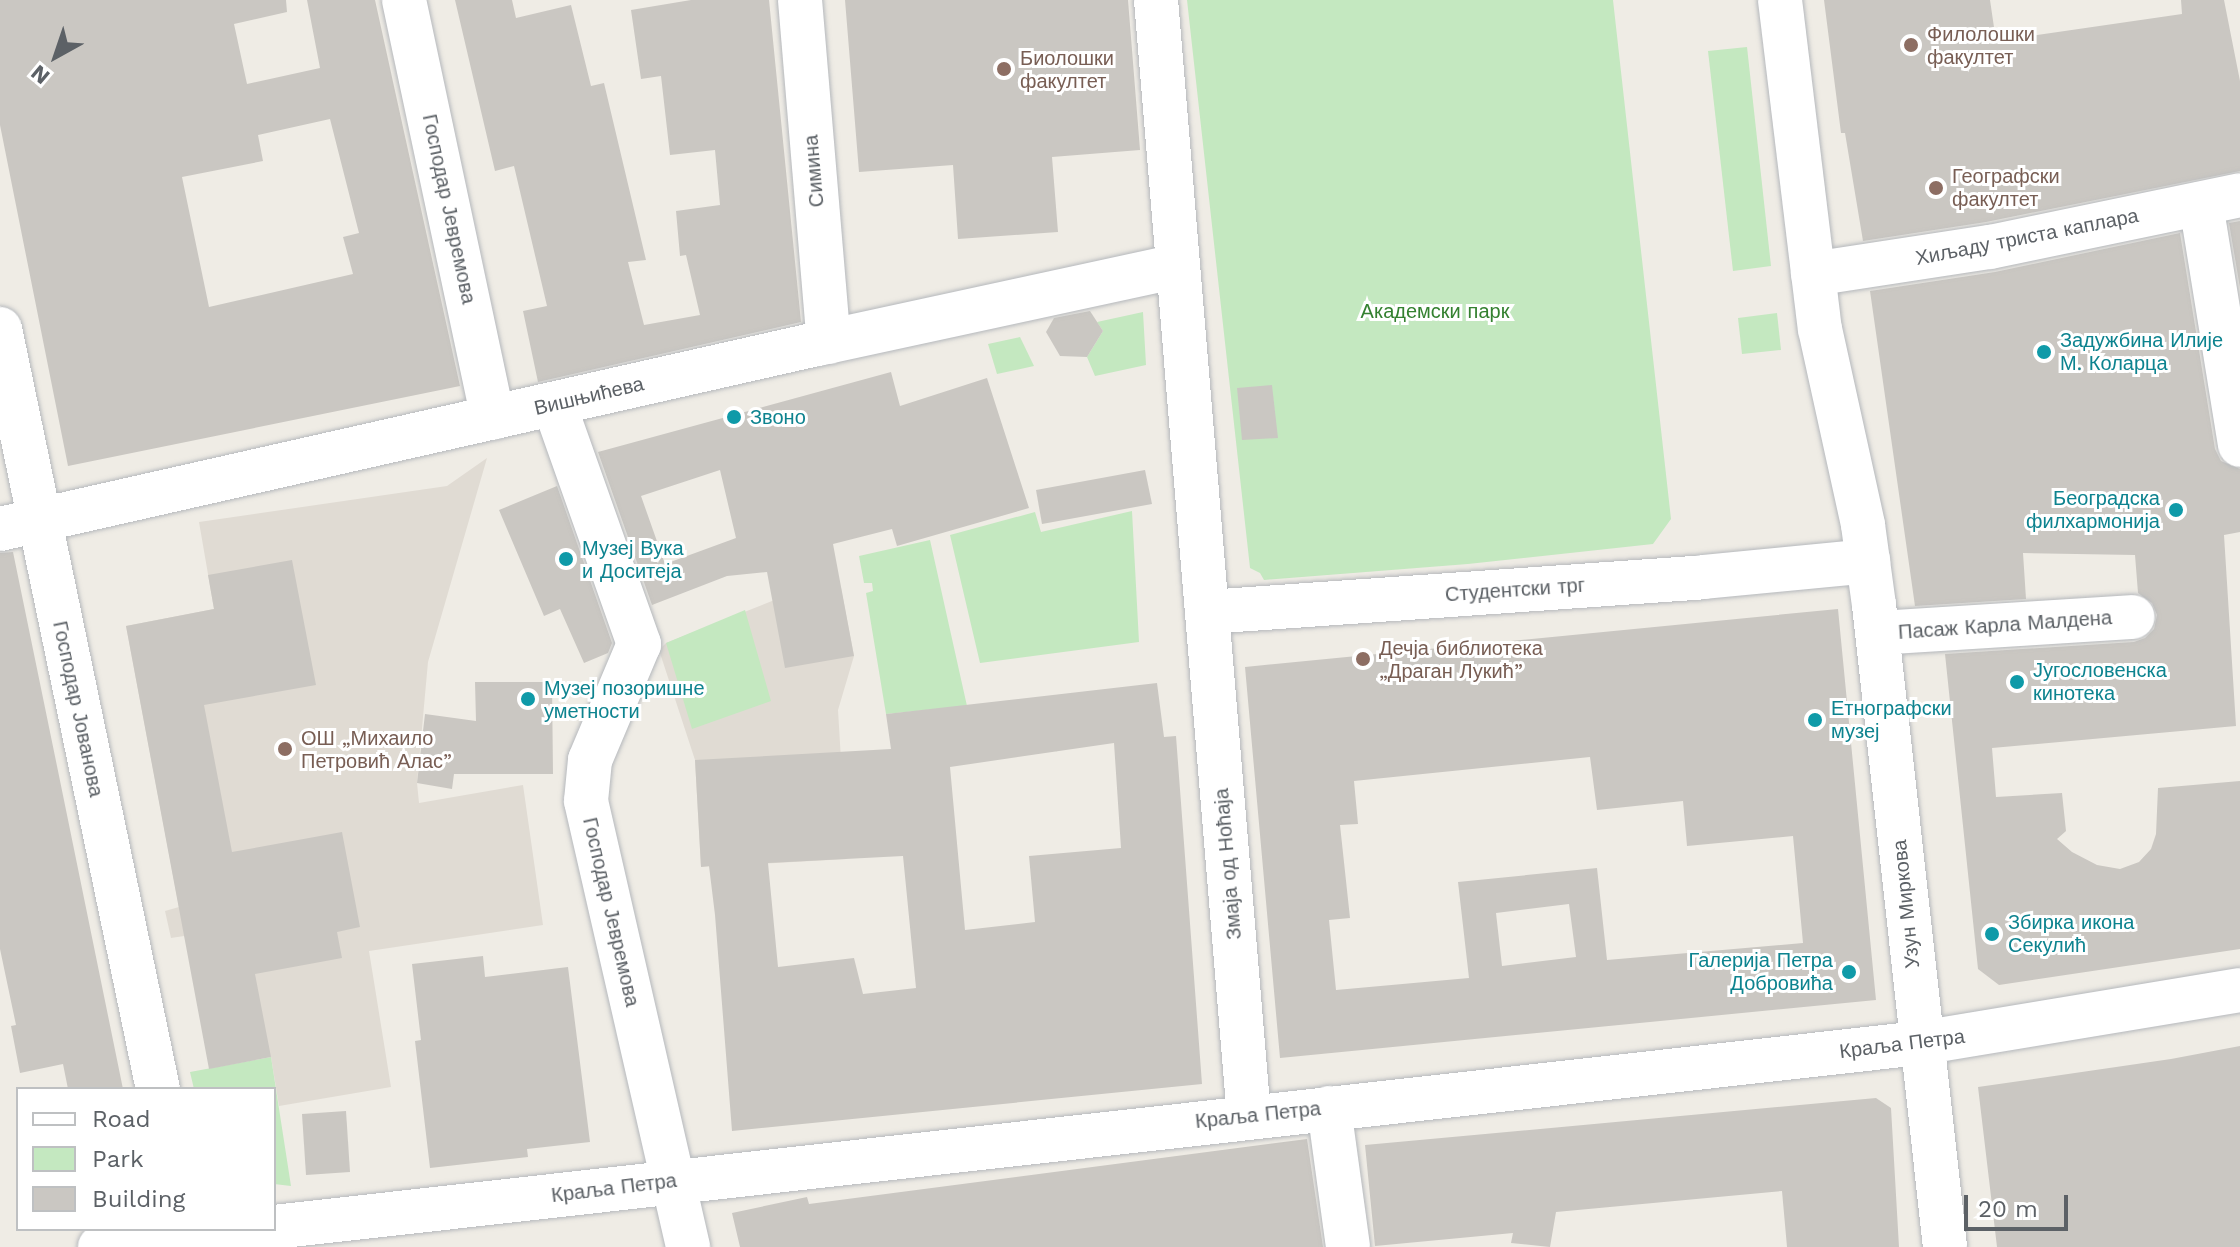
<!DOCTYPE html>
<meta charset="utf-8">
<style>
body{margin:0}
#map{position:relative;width:2240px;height:1247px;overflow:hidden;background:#efece5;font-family:"Work Sans",sans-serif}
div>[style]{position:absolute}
.education>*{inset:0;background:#e0dbd3}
.green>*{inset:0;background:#c4e8c0}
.building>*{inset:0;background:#cac7c2}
.roads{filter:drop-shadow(0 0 2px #b5b8bc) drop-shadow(0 0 2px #b5b8bc)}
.minor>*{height:44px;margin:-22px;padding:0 22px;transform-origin:22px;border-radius:22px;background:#fff}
.dots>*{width:22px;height:22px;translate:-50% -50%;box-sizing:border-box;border:4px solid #fff;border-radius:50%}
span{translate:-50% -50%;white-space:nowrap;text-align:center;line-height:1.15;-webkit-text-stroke:6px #fff;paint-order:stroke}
.education-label{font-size:20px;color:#785e54}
.left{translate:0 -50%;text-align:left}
.street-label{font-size:20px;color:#5c6166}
.park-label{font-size:20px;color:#348130}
.culture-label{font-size:20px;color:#0d838f}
.right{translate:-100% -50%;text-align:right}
.legend{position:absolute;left:16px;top:1087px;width:260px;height:144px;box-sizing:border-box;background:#fff;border:2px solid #bec0c2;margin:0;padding:10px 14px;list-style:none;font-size:24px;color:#5c6166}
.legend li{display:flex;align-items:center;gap:16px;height:40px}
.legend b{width:40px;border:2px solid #bec0c2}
.north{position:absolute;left:16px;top:16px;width:80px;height:80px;-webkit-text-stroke:6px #fff;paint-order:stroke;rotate:220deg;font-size:22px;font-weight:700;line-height:32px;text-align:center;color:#5c6166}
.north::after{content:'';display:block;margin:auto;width:28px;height:36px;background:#5c6166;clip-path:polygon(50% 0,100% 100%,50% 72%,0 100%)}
.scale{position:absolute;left:1964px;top:1195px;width:104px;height:36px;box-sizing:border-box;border:4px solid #5c6166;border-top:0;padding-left:10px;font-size:24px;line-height:28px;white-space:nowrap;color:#5c6166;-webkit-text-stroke:6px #fff;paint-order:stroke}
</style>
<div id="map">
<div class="education">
<div style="clip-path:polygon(487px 458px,428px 662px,417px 783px,419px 803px,523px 785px,543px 925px,369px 951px,391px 1087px,279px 1106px,271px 1057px,184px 936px,171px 938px,165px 911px,179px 907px,126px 626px,214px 609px,199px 522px,447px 486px)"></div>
<div style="clip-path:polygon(841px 588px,854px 656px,838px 710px,847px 859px,701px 867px,695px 760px,659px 650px,666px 643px,772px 601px)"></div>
</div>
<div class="green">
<div style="clip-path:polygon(1187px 0,1613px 0,1671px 519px,1653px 544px,1468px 564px,1264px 580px,1260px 573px,1250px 568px)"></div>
<div style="clip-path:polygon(1747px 47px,1771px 266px,1733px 271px,1708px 51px)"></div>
<div style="clip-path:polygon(1143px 312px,1146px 365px,1095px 376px,1087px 357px,1103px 331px,1097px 322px)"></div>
<div style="clip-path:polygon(1777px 313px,1781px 350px,1742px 354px,1738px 318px)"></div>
<div style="clip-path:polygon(1020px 337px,1034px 366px,997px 374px,988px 344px)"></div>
<div style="clip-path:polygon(1132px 511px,1139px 642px,980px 663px,950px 535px,1035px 512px,1041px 532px)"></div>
<div style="clip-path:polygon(930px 540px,967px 706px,886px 714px,866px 593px,873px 591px,872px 583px,864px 583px,859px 556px)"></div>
<div style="clip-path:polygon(745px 610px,771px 701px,692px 729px,666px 643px)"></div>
<div style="clip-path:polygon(271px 1057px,291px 1186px,274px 1184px,274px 1089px,194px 1089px,190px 1072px)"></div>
</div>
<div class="building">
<div style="clip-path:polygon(evenodd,0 0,286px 0,287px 12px,234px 24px,247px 84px,320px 68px,307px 0,375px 0,460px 386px,68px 466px,0 125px,0 0,330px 119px,359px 233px,343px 237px,353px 274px,209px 307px,182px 177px,263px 161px,258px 135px,330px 119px)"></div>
<div style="clip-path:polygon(455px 0,512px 0,516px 18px,571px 5px,591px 86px,604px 83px,646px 260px,628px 262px,644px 325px,700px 315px,686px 255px,680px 256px,676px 211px,720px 205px,715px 150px,670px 155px,661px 76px,641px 79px,631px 10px,691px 0,769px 0,801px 322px,538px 382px,523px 311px,547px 306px,514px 166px,495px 171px)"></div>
<div style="clip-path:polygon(845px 0,1128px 0,1140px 150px,1052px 157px,1058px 232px,958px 239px,953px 165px,859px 172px)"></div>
<div style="clip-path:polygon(1824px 0,1990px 0,1996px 41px,2182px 14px,2181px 0,2224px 0,2240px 81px,2240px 171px,1986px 222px,1863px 241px,1845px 133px,1841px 133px)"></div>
<div style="clip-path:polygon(2240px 221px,2240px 288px,2229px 223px)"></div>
<div style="clip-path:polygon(2180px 233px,2215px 449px,2221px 461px,2240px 469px,2240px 532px,2224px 535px,2236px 726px,1992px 748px,1996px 797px,2062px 793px,2066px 831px,2057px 839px,2072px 852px,2097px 865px,2120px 869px,2139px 862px,2151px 849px,2156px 834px,2158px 788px,2240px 781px,2240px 949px,1999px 985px,1978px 969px,1945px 654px,2134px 642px,2145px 638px,2154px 629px,2157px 615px,2152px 603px,2138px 593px,2135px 555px,2023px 553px,2026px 599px,1915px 606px,1870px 291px,1995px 272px)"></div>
<div style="clip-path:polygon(1090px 311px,1103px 331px,1087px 357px,1060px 356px,1046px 332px,1054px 318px)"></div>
<div style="clip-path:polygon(evenodd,891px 372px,900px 406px,987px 378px,1029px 508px,897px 546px,892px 529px,833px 544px,854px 656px,785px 668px,767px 572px,727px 576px,652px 605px,598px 452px,891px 372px,720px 470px,736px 538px,665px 564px,641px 496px,720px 470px)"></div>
<div style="clip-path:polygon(1272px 385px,1278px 438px,1242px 440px,1237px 388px)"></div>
<div style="clip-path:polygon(1145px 470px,1152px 504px,1042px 524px,1036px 490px)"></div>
<div style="clip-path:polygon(557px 486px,612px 643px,608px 653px,584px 663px,560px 609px,544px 616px,499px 510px)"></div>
<div style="clip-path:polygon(13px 552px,57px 766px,123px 1089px,68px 1089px,63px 1064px,20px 1073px,11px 1026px,16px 1025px,0 949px,0 553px)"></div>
<div style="clip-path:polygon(292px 560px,316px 685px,204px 705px,232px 852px,342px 832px,360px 927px,337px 932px,342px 958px,255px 974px,271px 1057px,209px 1069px,126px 626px,214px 609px,208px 575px)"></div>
<div style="clip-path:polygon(evenodd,1838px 609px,1876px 1000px,1280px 1058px,1245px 667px,1838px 609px,1590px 757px,1597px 810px,1683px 801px,1687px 846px,1793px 836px,1803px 943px,1607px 960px,1597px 868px,1458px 882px,1469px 978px,1336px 990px,1329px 920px,1350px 918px,1340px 825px,1358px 824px,1354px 781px,1590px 757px,1838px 609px,1569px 904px,1576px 957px,1502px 966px,1496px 913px,1569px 904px)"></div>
<div style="clip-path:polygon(475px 682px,552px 682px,553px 774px,454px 774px,452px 789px,417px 783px,425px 714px,476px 721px)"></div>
<div style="clip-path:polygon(evenodd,1157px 683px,1164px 737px,1176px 736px,1202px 1084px,732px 1131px,715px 915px,709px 866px,701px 867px,695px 760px,891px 749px,886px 714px,1157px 683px,1114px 743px,1121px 848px,1029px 856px,1035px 922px,965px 930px,950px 767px,1114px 743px,1157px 683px,903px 856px,916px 988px,863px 994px,854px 958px,778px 967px,768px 863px,903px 856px)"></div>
<div style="clip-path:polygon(483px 956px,485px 977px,568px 967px,590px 1142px,527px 1149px,528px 1157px,430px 1168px,415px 1041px,421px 1040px,412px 964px)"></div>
<div style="clip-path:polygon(2240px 1046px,2240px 1247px,1997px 1247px,1978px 1087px,2171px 1059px)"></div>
<div style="clip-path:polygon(1876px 1098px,1891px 1108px,1899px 1247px,1787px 1247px,1782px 1191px,1556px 1212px,1550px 1247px,1511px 1243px,1513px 1233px,1375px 1246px,1365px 1145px)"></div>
<div style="clip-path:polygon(346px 1111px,350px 1172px,306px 1175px,302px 1114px)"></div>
<div style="clip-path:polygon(1307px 1139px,1323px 1247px,740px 1247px,732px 1213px,807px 1197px,809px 1204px)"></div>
</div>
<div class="roads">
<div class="minor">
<div style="left:404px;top:0;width:427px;rotate:78deg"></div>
<div style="left:800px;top:0;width:343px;rotate:85.2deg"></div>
<div style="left:1156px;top:0;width:1120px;rotate:85.24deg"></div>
<div style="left:1780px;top:0;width:331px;rotate:83.1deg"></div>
<div style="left:1820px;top:329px;width:201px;rotate:77.6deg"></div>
<div style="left:1863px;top:525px;width:81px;rotate:82.2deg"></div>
<div style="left:1874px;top:605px;width:646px;rotate:83.69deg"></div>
<div style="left:2201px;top:204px;width:244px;rotate:80.8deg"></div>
<div style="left:1813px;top:274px;width:179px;rotate:-8.7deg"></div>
<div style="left:1990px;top:247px;width:255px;rotate:-11.7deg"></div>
<div style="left:0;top:329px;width:776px;rotate:78.26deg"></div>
<div style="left:554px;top:404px;width:255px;rotate:70.5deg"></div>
<div style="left:639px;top:644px;width:126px;rotate:112.9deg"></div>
<div style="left:590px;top:760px;width:41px;rotate:95.6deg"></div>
<div style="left:586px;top:801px;width:458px;rotate:77.1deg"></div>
<div style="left:0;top:529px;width:838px;rotate:-12.76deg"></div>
<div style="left:817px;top:344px;width:369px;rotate:-12.2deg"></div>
<div style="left:1207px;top:612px;width:497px;rotate:-4deg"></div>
<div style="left:1703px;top:577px;width:166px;rotate:-5.5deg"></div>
<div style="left:1878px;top:633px;width:255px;rotate:-3.6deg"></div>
<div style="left:1329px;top:1108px;width:140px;rotate:82.2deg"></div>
<div style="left:274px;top:1227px;width:1656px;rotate:-6.38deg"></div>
<div style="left:1920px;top:1043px;width:324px;rotate:-9.4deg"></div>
<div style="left:100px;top:1247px;width:156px;rotate:-6.6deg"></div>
</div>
</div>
<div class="dots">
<div style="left:1911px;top:45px;background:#8d6e63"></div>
<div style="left:1004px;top:69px;background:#8d6e63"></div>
<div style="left:1936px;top:188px;background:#8d6e63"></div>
<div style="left:2044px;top:352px;background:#0f9aa8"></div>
<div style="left:734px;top:417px;background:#0f9aa8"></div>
<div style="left:2176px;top:510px;background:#0f9aa8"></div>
<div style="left:566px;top:559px;background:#0f9aa8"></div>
<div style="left:1363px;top:659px;background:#8d6e63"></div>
<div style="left:2017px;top:682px;background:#0f9aa8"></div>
<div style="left:528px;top:699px;background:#0f9aa8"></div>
<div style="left:1815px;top:720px;background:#0f9aa8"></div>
<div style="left:285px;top:749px;background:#8d6e63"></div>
<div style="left:1992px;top:934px;background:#0f9aa8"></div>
<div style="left:1849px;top:972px;background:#0f9aa8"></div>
</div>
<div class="education-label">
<span class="left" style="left:1927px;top:46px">Филолошки<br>факултет</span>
<span class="left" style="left:1020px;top:70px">Биолошки<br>факултет</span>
<span class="left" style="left:1952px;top:188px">Географски<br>факултет</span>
<span class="left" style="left:1379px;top:660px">Дечја библиотека<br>„Драган Лукић”</span>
<span class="left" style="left:301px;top:750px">ОШ „Михаило<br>Петровић Алас”</span>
</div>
<div class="street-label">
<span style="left:814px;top:171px;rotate:-95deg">Симина</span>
<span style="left:449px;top:209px;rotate:78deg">Господар Јевремова</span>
<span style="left:2027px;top:237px;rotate:-11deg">Хиљаду триста каплара</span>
<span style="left:589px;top:396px;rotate:-13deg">Вишњићева</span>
<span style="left:1515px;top:590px;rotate:-4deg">Студентски трг</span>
<span style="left:2005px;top:625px;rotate:-4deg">Пасаж Карла Малдена</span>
<span style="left:78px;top:709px;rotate:78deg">Господар Јованова</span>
<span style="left:1228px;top:864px;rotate:-95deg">Змаја од Ноћаја</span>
<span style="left:1906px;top:904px;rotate:-96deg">Узун Миркова</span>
<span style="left:611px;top:912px;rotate:77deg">Господар Јевремова</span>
<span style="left:1902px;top:1044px;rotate:-7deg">Краља Петра</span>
<span style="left:1258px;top:1115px;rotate:-6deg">Краља Петра</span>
<span style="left:614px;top:1188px;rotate:-7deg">Краља Петра</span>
</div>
<div class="park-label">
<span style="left:1435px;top:311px">Академски парк</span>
</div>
<div class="culture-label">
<span class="left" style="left:2060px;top:352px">Задужбина Илије<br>М. Коларца</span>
<span class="left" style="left:750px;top:417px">Звоно</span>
<span class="right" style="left:2160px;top:510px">Београдска<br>филхармонија</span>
<span class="left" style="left:582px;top:560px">Музеј Вука<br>и Доситеја</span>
<span class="left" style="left:2033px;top:682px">Југословенска<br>кинотека</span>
<span class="left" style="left:544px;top:700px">Музеј позоришне<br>уметности</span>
<span class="left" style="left:1831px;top:720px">Етнографски<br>музеј</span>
<span class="left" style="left:2008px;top:934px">Збирка икона<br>Секулић</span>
<span class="right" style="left:1833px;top:972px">Галерија Петра<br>Добровића</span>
</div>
<ul class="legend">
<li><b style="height:10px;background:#fff"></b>Road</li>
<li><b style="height:22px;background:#c4e8c0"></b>Park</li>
<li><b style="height:22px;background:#cac7c2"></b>Building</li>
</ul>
<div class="north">N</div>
<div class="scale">20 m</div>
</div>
